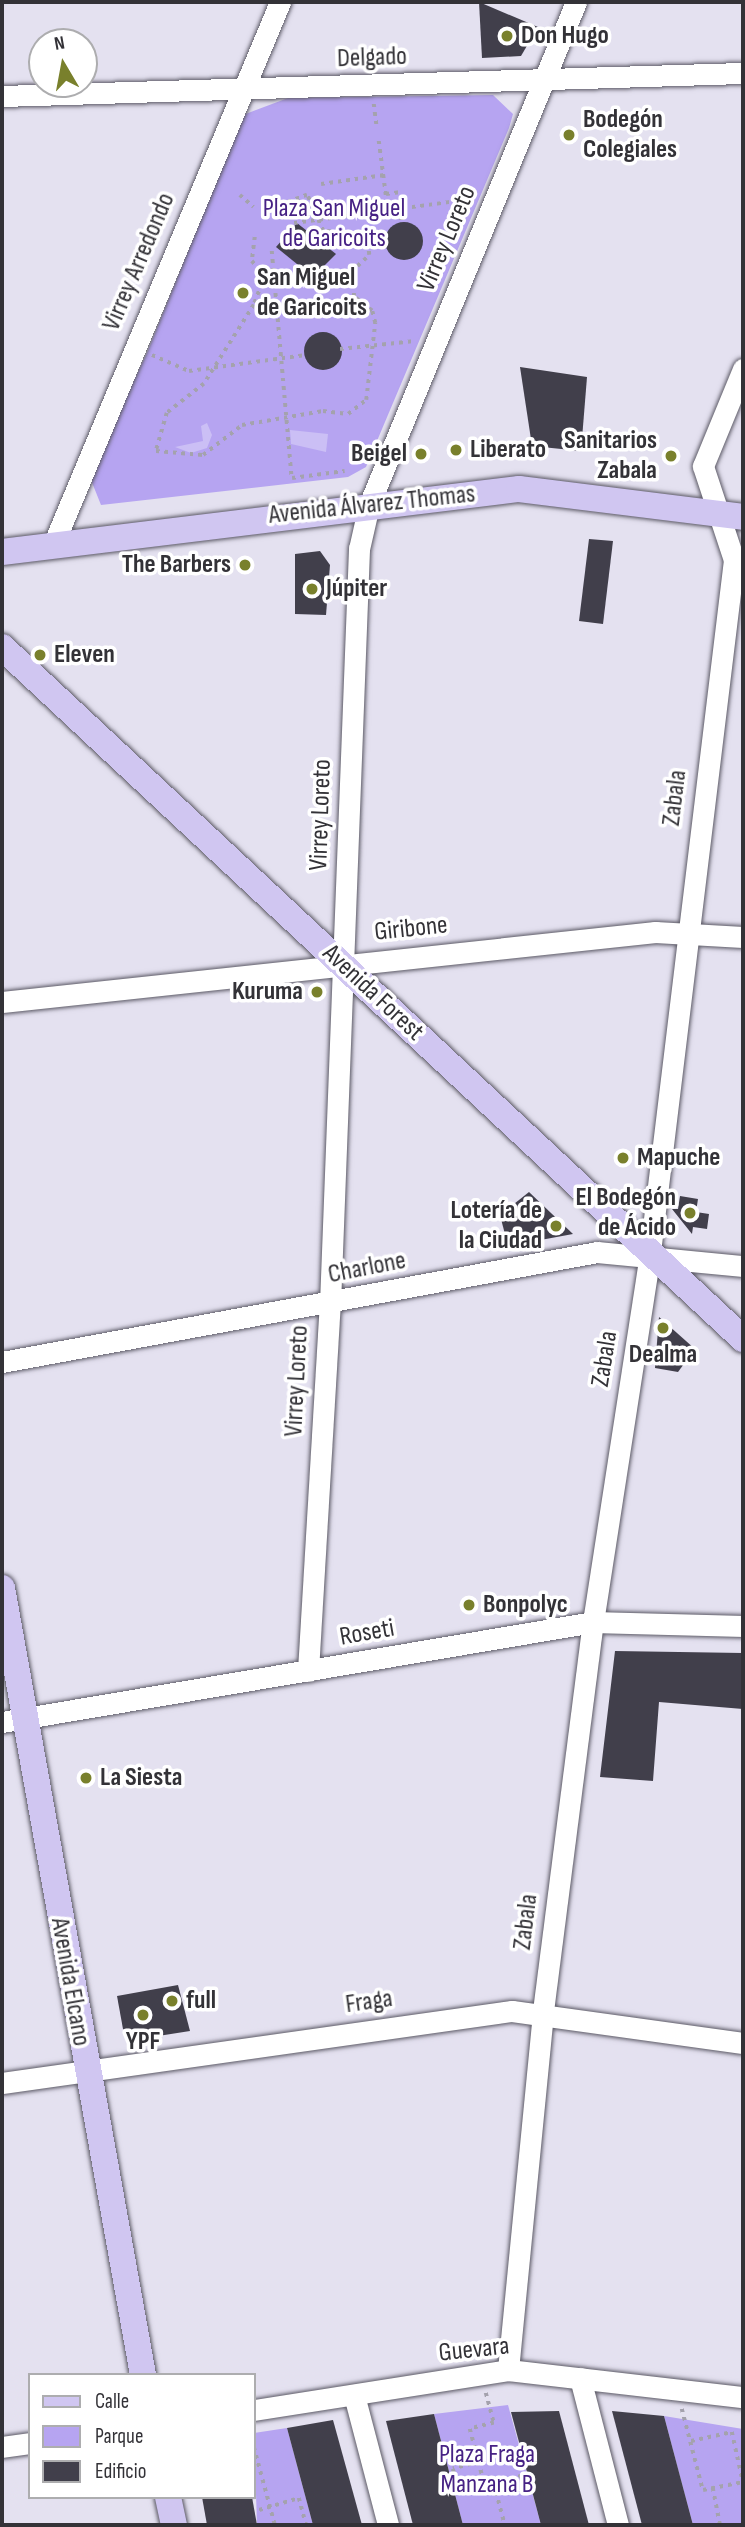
<!DOCTYPE html>
<meta charset="utf-8">
<style>
body{margin:0}
#map{position:relative;width:745px;height:2527px;overflow:hidden;background:#e4e1f0;font-family:"Sofia Sans Condensed",sans-serif}
div>[style]{position:absolute}
.green>*{inset:0;background:#b6a4f1}
.water>*{inset:0;background:#cbbff5}
.building>*{inset:0;background:#413f4b}
.round{border-radius:50%}
.path>*{height:3.5px;margin-top:-1.75px;transform-origin:0;background:repeating-linear-gradient(90deg,#a4a2ad 0 3.5px,transparent 0 8.5px)}
.roads{filter:drop-shadow(0 0 2px #5c5a66) drop-shadow(0 0 2px #5c5a66)}
.minor>*{height:21px;margin:-10.5px;padding:0 10.5px;transform-origin:10.5px;border-radius:10.5px;background:#fff}
.major>*{height:26px;margin:-13px;padding:0 13px;transform-origin:13px;border-radius:13px;background:#d0c6f1}
.dots>*{width:19px;height:19px;translate:-50% -50%;box-sizing:border-box;border:4px solid #fff;border-radius:50%}
span{translate:-50% -50%;white-space:nowrap;text-align:center;line-height:1.15;-webkit-text-stroke:7px #fff;paint-order:stroke}
.poi-label{font-size:26px;color:#333237;font-weight:700}
.left{translate:0 -50%;text-align:left}
.right{translate:-100% -50%;text-align:right}
.street-label{font-size:26px;color:#333237}
.park-label{font-size:26px;color:#462184}
.frame{position:absolute;inset:0;border:4px solid #333237;pointer-events:none}
.legend{position:absolute;left:28px;top:2373px;width:228px;height:126px;box-sizing:border-box;background:#fff;border:2px solid #adadaf;margin:0;padding:9px 12px;list-style:none;font-size:21px;color:#333237}
.legend li{display:flex;align-items:center;gap:14px;height:35px}
.legend b{width:35px;border:2px solid #adadaf}
.north{position:absolute;left:28px;top:28px;width:70px;height:70px;box-sizing:border-box;background:#fff;border:2px solid #adadaf;border-radius:50%;rotate:350deg;font-size:19px;font-weight:700;line-height:28px;text-align:center;color:#333237}
.north::after{content:'';display:block;margin:auto;width:24px;height:32px;background:#79802c;clip-path:polygon(50% 0,100% 100%,50% 72%,0 100%)}
</style>
<div id="map">
<div class="green">
<div style="clip-path:polygon(493px 95px,513px 114px,509px 128px,366px 467px,348px 477px,101px 505px,89px 475px,147px 353px,243px 115px,288px 98px)"></div>
<div style="clip-path:polygon(508px 2405px,541px 2525px,463px 2525px,434px 2414px)"></div>
<div style="clip-path:polygon(664px 2416px,743px 2429px,743px 2525px,693px 2525px)"></div>
<div style="clip-path:polygon(287px 2428px,313px 2525px,257px 2525px,254px 2433px)"></div>
</div>
<div class="water">
<div style="clip-path:polygon(207px 423px,212px 435px,207px 448px,191px 453px,175px 447px,203px 441px,201px 426px)"></div>
<div style="clip-path:polygon(290px 430px,328px 434px,326px 452px,291px 444px)"></div>
</div>
<div class="building">
<div style="clip-path:polygon(479px 2px,538px 27px,521px 56px,482px 58px)"></div>
<div class="round" style="left:385px;top:222px;width:38px;height:38px"></div>
<div style="clip-path:polygon(297px 223px,336px 254px,313px 277px,276px 247px)"></div>
<div class="round" style="left:304px;top:332px;width:38px;height:38px"></div>
<div style="clip-path:polygon(520px 367px,587px 377px,581px 451px,532px 446px)"></div>
<div style="clip-path:polygon(589px 539px,613px 541px,603px 624px,579px 621px)"></div>
<div style="clip-path:polygon(320px 551px,330px 565px,326px 615px,295px 614px,295px 554px)"></div>
<div style="clip-path:polygon(529px 1192px,573px 1234px,508px 1246px,500px 1215px)"></div>
<div style="clip-path:polygon(680px 1196px,698px 1199px,696px 1212px,709px 1214px,707px 1229px,693px 1227px,692px 1234px,672px 1209px,678px 1209px)"></div>
<div style="clip-path:polygon(659px 1317px,695px 1349px,678px 1372px,655px 1368px)"></div>
<div style="clip-path:polygon(615px 1651px,743px 1653px,743px 1709px,659px 1702px,653px 1781px,600px 1777px)"></div>
<div style="clip-path:polygon(178px 1985px,190px 2031px,139px 2039px,123px 2029px,117px 1996px)"></div>
<div style="clip-path:polygon(559px 2411px,589px 2525px,541px 2525px,511px 2412px)"></div>
<div style="clip-path:polygon(612px 2411px,664px 2416px,693px 2525px,642px 2525px)"></div>
<div style="clip-path:polygon(434px 2414px,463px 2525px,413px 2525px,386px 2421px)"></div>
<div style="clip-path:polygon(333px 2420px,362px 2525px,313px 2525px,287px 2428px)"></div>
<div style="clip-path:polygon(202px 2497px,252px 2497px,257px 2525px,207px 2525px)"></div>
</div>
<div class="path">
<div style="left:374px;top:104px;width:23px;rotate:83deg"></div>
<div style="left:379px;top:141px;width:70px;rotate:82.6deg"></div>
<div style="left:321px;top:184px;width:64px;rotate:-8.1deg"></div>
<div style="left:386px;top:194px;width:15px;rotate:-8deg"></div>
<div style="left:240px;top:195px;width:18px;rotate:41deg"></div>
<div style="left:401px;top:208px;width:17px;rotate:87deg"></div>
<div style="left:294px;top:223px;width:180px;rotate:-7.7deg"></div>
<div style="left:255px;top:237px;width:24px;rotate:97deg"></div>
<div style="left:252px;top:261px;width:20px;rotate:49deg"></div>
<div style="left:265px;top:276px;width:31px;rotate:111deg"></div>
<div style="left:254px;top:305px;width:93px;rotate:122.3deg"></div>
<div style="left:204px;top:384px;width:47px;rotate:141.9deg"></div>
<div style="left:167px;top:413px;width:40px;rotate:106deg"></div>
<div style="left:156px;top:451px;width:47px;rotate:4.9deg"></div>
<div style="left:203px;top:455px;width:49px;rotate:-37.6deg"></div>
<div style="left:242px;top:425px;width:82px;rotate:-9.8deg"></div>
<div style="left:323px;top:411px;width:25px;rotate:7deg"></div>
<div style="left:348px;top:414px;width:23px;rotate:-38deg"></div>
<div style="left:366px;top:400px;width:78px;rotate:-83.3deg"></div>
<div style="left:375px;top:323px;width:12px;rotate:-104deg"></div>
<div style="left:372px;top:311px;width:23px;rotate:-142deg"></div>
<div style="left:354px;top:297px;width:25px;rotate:-97deg"></div>
<div style="left:351px;top:272px;width:25px;rotate:-43deg"></div>
<div style="left:369px;top:255px;width:9px;rotate:-96deg"></div>
<div style="left:368px;top:246px;width:16px;rotate:-137deg"></div>
<div style="left:356px;top:235px;width:33px;rotate:-173deg"></div>
<div style="left:323px;top:231px;width:39px;rotate:-114deg"></div>
<div style="left:307px;top:195px;width:26px;rotate:159deg"></div>
<div style="left:272px;top:251px;width:228px;rotate:85deg"></div>
<div style="left:292px;top:478px;width:53px;rotate:-7.5deg"></div>
<div style="left:340px;top:349px;width:75px;rotate:-6.1deg"></div>
<div style="left:152px;top:355px;width:40px;rotate:23.4deg"></div>
<div style="left:189px;top:371px;width:118px;rotate:-7.8deg"></div>
<div style="left:486px;top:2393px;width:31px;rotate:75deg"></div>
<div style="left:494px;top:2423px;width:25px;rotate:166deg"></div>
<div style="left:470px;top:2429px;width:59px;rotate:75.3deg"></div>
<div style="left:485px;top:2486px;width:9px;rotate:-13deg"></div>
<div style="left:494px;top:2484px;width:42px;rotate:75deg"></div>
<div style="left:682px;top:2409px;width:84px;rotate:75.5deg"></div>
<div style="left:703px;top:2490px;width:41px;rotate:-11.3deg"></div>
<div style="left:691px;top:2441px;width:42px;rotate:-12.4deg"></div>
<div style="left:732px;top:2432px;width:51px;rotate:77.6deg"></div>
<div style="left:254px;top:2447px;width:81px;rotate:74.9deg"></div>
<div style="left:479px;top:2462px;width:27px;rotate:165deg"></div>
<div style="left:453px;top:2469px;width:24px;rotate:73deg"></div>
<div style="left:460px;top:2492px;width:26px;rotate:-13deg"></div>
<div style="left:494px;top:2484px;width:28px;rotate:-17deg"></div>
<div style="left:713px;top:2488px;width:38px;rotate:79deg"></div>
<div style="left:259px;top:2510px;width:42px;rotate:-16.7deg"></div>
<div style="left:299px;top:2498px;width:28px;rotate:75deg"></div>
</div>
<div class="roads">
<div class="minor">
<div style="left:2px;top:96px;width:741px;rotate:-1.78deg"></div>
<div style="left:53px;top:545px;width:589px;rotate:-67.31deg"></div>
<div style="left:2px;top:1002px;width:657px;rotate:-6.12deg"></div>
<div style="left:655px;top:932px;width:88px;rotate:3.3deg"></div>
<div style="left:2px;top:1362px;width:605px;rotate:-10.47deg"></div>
<div style="left:597px;top:1252px;width:147px;rotate:5.5deg"></div>
<div style="left:308px;top:1671px;width:368px;rotate:-86.6deg"></div>
<div style="left:330px;top:1304px;width:756px;rotate:-87.8deg"></div>
<div style="left:359px;top:549px;width:45px;rotate:-77.2deg"></div>
<div style="left:369px;top:505px;width:544px;rotate:-67.63deg"></div>
<div style="left:2px;top:1722px;width:599px;rotate:-9.6deg"></div>
<div style="left:593px;top:1622px;width:150px;rotate:1.5deg"></div>
<div style="left:2px;top:2083px;width:515px;rotate:-8.04deg"></div>
<div style="left:512px;top:2011px;width:233px;rotate:7.9deg"></div>
<div style="left:508px;top:2370px;width:361px;rotate:-84.4deg"></div>
<div style="left:543px;top:2011px;width:392px;rotate:-82.7deg"></div>
<div style="left:593px;top:1622px;width:374px;rotate:-81.2deg"></div>
<div style="left:650px;top:1252px;width:697px;rotate:-83.08deg"></div>
<div style="left:734px;top:560px;width:99px;rotate:-108.3deg"></div>
<div style="left:703px;top:466px;width:105px;rotate:-67.6deg"></div>
<div style="left:580px;top:2378px;width:152px;rotate:75.5deg"></div>
<div style="left:354px;top:2395px;width:134px;rotate:75.3deg"></div>
<div style="left:254px;top:2410px;width:257px;rotate:-8.9deg"></div>
<div style="left:508px;top:2370px;width:237px;rotate:6.6deg"></div>
<div style="left:2px;top:2447px;width:28px;rotate:-8deg"></div>
</div>
<div class="major">
<div style="left:2px;top:552px;width:521px;rotate:-6.95deg"></div>
<div style="left:519px;top:489px;width:226px;rotate:7.1deg"></div>
<div style="left:2px;top:647px;width:1014px;rotate:43.04deg"></div>
<div style="left:2px;top:1588px;width:800px;rotate:79.84deg"></div>
<div style="left:168px;top:2497px;width:29px;rotate:78deg"></div>
</div>
</div>
<div class="dots">
<div style="left:507px;top:36px;background:#79802c"></div>
<div style="left:569px;top:135px;background:#79802c"></div>
<div style="left:243px;top:293px;background:#79802c"></div>
<div style="left:456px;top:450px;background:#79802c"></div>
<div style="left:421px;top:454px;background:#79802c"></div>
<div style="left:671px;top:456px;background:#79802c"></div>
<div style="left:245px;top:565px;background:#79802c"></div>
<div style="left:312px;top:589px;background:#79802c"></div>
<div style="left:40px;top:655px;background:#79802c"></div>
<div style="left:317px;top:992px;background:#79802c"></div>
<div style="left:623px;top:1158px;background:#79802c"></div>
<div style="left:690px;top:1213px;background:#79802c"></div>
<div style="left:556px;top:1226px;background:#79802c"></div>
<div style="left:663px;top:1328px;background:#79802c"></div>
<div style="left:469px;top:1605px;background:#79802c"></div>
<div style="left:86px;top:1778px;background:#79802c"></div>
<div style="left:172px;top:2001px;background:#79802c"></div>
<div style="left:143px;top:2015px;background:#79802c"></div>
</div>
<div class="poi-label">
<span class="left" style="left:521px;top:36px">Don Hugo</span>
<span class="left" style="left:583px;top:135px">Bodegón<br>Colegiales</span>
<span class="left" style="left:257px;top:293px">San Miguel<br>de Garicoits</span>
<span class="right" style="left:657px;top:456px">Sanitarios<br>Zabala</span>
<span class="left" style="left:470px;top:450px">Liberato</span>
<span class="right" style="left:407px;top:454px">Beigel</span>
<span class="right" style="left:231px;top:565px">The Barbers</span>
<span class="left" style="left:326px;top:589px">Júpiter</span>
<span class="left" style="left:54px;top:655px">Eleven</span>
<span class="right" style="left:303px;top:992px">Kuruma</span>
<span class="left" style="left:637px;top:1158px">Mapuche</span>
<span class="right" style="left:676px;top:1213px">El Bodegón<br>de Ácido</span>
<span class="right" style="left:542px;top:1226px">Lotería de<br>la Ciudad</span>
<span style="left:663px;top:1355px">Dealma</span>
<span class="left" style="left:483px;top:1605px">Bonpolyc</span>
<span class="left" style="left:100px;top:1778px">La Siesta</span>
<span class="left" style="left:186px;top:2001px">full</span>
<span style="left:143px;top:2042px">YPF</span>
</div>
<div class="street-label">
<span style="left:372px;top:58px;rotate:-2deg">Delgado</span>
<span style="left:447px;top:239px;rotate:-67deg">Virrey Loreto</span>
<span style="left:139px;top:262px;rotate:-67deg">Virrey Arredondo</span>
<span style="left:372px;top:505px;rotate:-6deg">Avenida Álvarez Thomas</span>
<span style="left:675px;top:798px;rotate:-83deg">Zabala</span>
<span style="left:321px;top:815px;rotate:-88deg">Virrey Loreto</span>
<span style="left:411px;top:929px;rotate:-6deg">Giribone</span>
<span style="left:373px;top:993px;rotate:43deg">Avenida Forest</span>
<span style="left:367px;top:1268px;rotate:-11deg">Charlone</span>
<span style="left:605px;top:1359px;rotate:-81deg">Zabala</span>
<span style="left:297px;top:1381px;rotate:-87deg">Virrey Loreto</span>
<span style="left:367px;top:1633px;rotate:-10deg">Roseti</span>
<span style="left:526px;top:1922px;rotate:-83deg">Zabala</span>
<span style="left:70px;top:1982px;rotate:80deg">Avenida Elcano</span>
<span style="left:369px;top:2002px;rotate:-8deg">Fraga</span>
<span style="left:474px;top:2350px;rotate:-6deg">Guevara</span>
</div>
<div class="park-label">
<span style="left:334px;top:224px">Plaza San Miguel<br>de Garicoits</span>
<span style="left:487px;top:2470px">Plaza Fraga<br>Manzana B</span>
</div>
<div class="frame"></div>
<ul class="legend">
<li><b style="height:9px;background:#d0c6f1"></b>Calle</li>
<li><b style="height:19px;background:#b6a4f1"></b>Parque</li>
<li><b style="height:19px;background:#413f4b"></b>Edificio</li>
</ul>
<div class="north">N</div>
</div>
